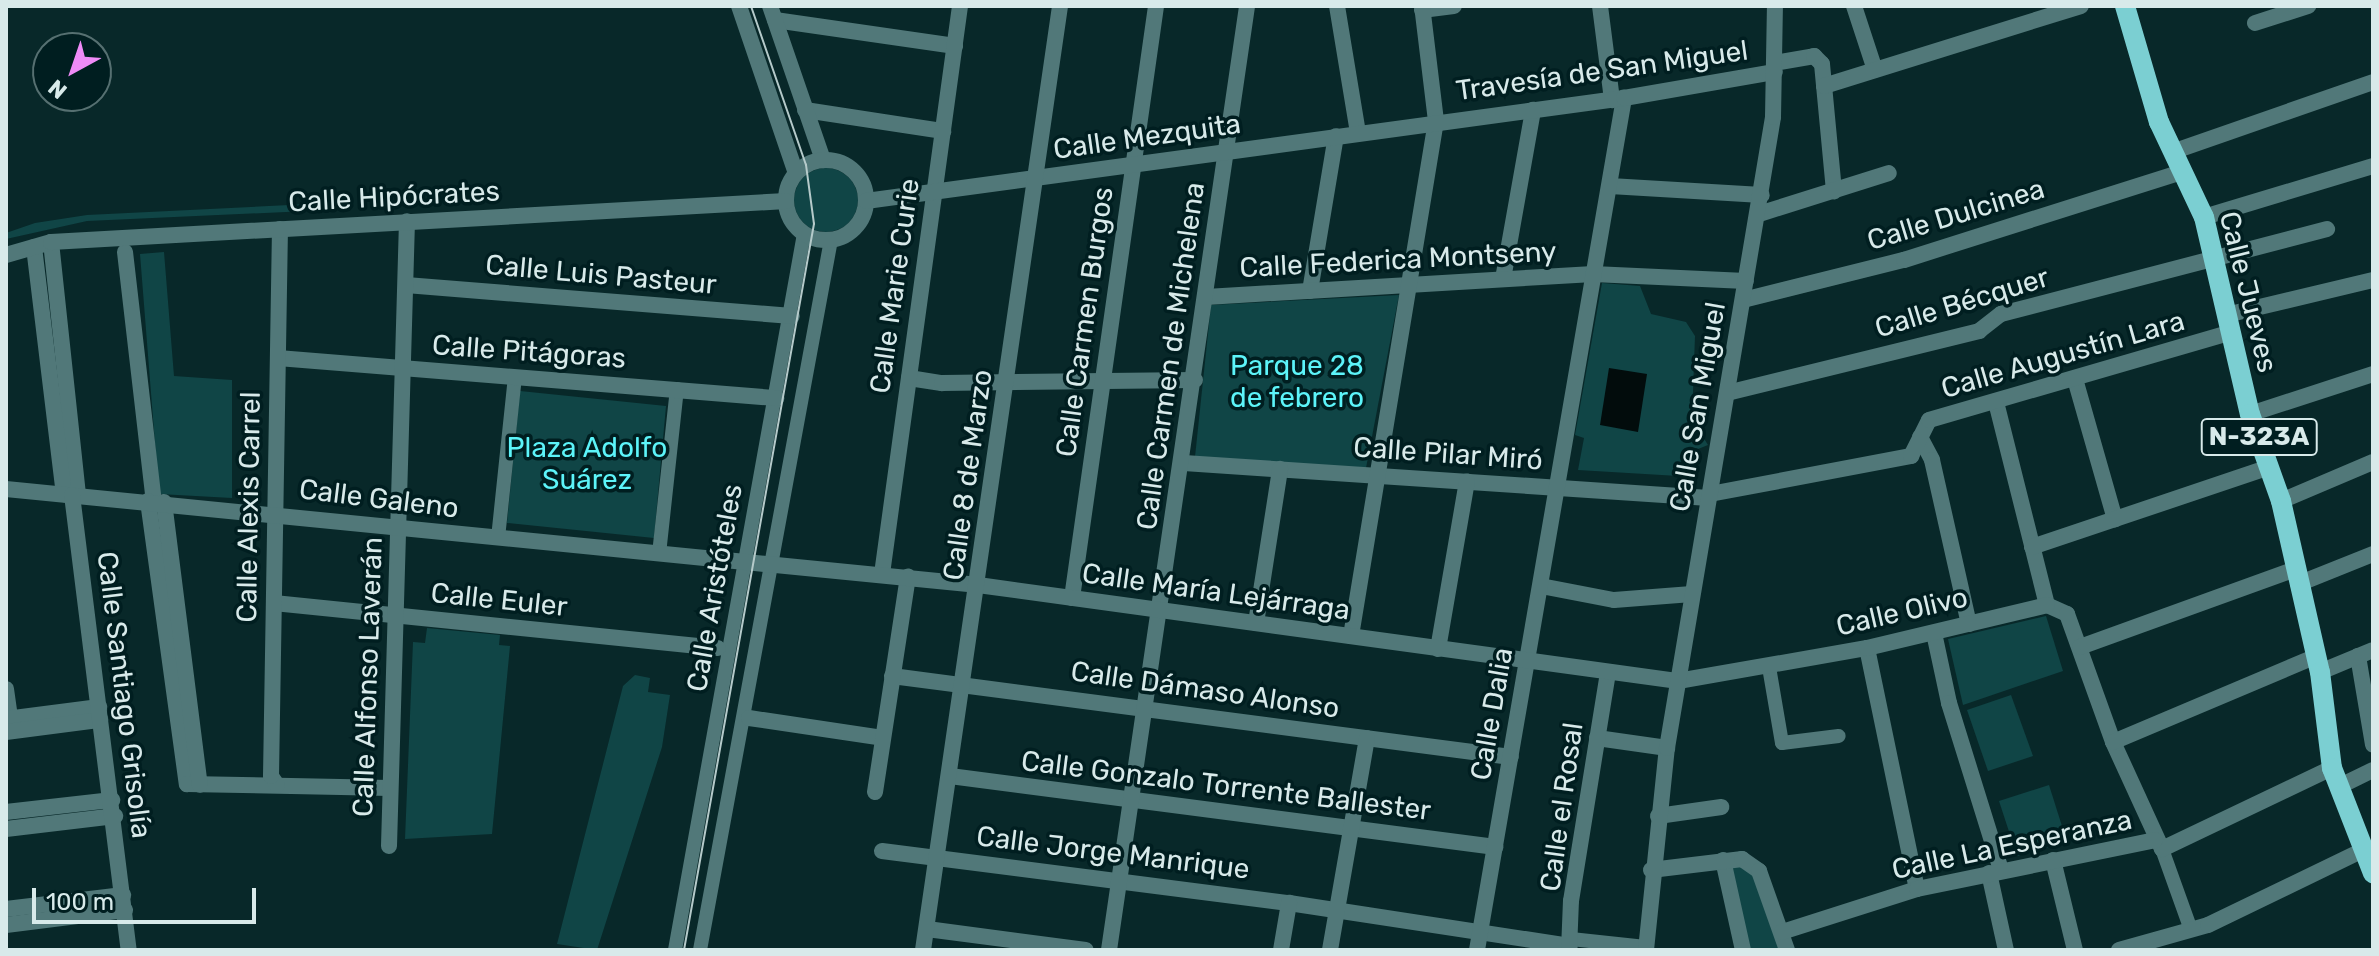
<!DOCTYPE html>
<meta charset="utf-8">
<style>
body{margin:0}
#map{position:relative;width:2379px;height:956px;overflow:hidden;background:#082829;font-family:Rubik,sans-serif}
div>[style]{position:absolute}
.green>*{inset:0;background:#104546}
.round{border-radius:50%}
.water>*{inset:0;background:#020c0c}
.pedestrian>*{height:14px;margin:-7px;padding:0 7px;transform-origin:7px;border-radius:7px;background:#517879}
.minor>*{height:16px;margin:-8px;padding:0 8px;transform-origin:8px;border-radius:8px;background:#517879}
.tertiary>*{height:16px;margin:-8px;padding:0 8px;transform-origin:8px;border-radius:8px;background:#517879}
.tertiary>.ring{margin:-8px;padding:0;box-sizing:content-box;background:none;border:16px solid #517879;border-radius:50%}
.primary>*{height:20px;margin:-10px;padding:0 10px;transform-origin:10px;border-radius:10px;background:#7bcfd2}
.tram>*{height:2px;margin:-1px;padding:0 1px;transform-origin:1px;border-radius:1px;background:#b5caca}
span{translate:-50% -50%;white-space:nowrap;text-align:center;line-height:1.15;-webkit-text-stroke:7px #001e20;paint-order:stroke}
.shield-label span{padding:2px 6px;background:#001e20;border:2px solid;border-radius:6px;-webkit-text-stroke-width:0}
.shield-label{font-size:26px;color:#d8eaea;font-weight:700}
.street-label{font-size:28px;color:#d8eaea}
.park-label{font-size:28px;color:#5cf4f9}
.frame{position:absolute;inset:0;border:8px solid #d8eaea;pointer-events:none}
.north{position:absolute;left:32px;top:32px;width:80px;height:80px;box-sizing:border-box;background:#001e20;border:2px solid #567071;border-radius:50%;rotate:220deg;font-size:22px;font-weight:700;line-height:32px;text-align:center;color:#d8eaea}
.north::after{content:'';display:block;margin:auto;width:28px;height:36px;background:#ef8bf7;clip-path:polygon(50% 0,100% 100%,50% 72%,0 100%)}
.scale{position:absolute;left:32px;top:888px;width:224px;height:36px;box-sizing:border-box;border:4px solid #d8eaea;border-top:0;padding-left:10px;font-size:24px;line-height:28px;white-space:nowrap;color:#d8eaea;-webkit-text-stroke:6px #001e20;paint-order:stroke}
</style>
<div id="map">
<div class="green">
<div class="round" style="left:794px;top:168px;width:64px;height:64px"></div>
<div style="clip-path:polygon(350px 202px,350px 209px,87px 221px,6px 239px,6px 233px,35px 223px,87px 215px)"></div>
<div style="clip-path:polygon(164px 252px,174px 376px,232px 380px,232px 498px,159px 494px,140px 254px)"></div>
<div style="clip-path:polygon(1602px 283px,1640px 286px,1651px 314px,1686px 322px,1695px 336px,1692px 419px,1708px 445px,1698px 449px,1695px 477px,1578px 470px,1584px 438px,1575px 435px)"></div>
<div style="clip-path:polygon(1399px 295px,1366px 468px,1195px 457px,1211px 305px)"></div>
<div style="clip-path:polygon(520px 391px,666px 406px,654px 538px,507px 523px)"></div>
<div style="clip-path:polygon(2046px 616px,2063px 671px,1963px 705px,1948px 639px)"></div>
<div style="clip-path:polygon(427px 628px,500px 635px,499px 645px,510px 646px,492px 834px,405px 839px,413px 642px,425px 643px)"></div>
<div style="clip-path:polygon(635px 675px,650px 678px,648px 692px,670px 695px,662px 747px,597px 950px,557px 944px,623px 686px)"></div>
<div style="clip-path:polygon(2011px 695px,2033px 756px,1988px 771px,1967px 710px)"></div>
<div style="clip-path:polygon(2049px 785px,2067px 842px,2017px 856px,1999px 801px)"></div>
<div style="clip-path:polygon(1743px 864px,1756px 873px,1781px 950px,1747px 950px,1727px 868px)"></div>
</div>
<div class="water">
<div style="clip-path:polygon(1609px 368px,1647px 374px,1638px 432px,1600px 425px)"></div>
</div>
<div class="pedestrian">
<div style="left:498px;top:538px;width:162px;rotate:-84deg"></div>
<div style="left:659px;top:554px;width:166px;rotate:-83.8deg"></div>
<div style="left:1769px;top:667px;width:77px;rotate:80.3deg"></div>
<div style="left:1782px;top:743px;width:57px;rotate:-7deg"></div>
<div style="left:2162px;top:849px;width:86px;rotate:70.3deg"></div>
<div style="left:1571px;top:939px;width:75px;rotate:6.1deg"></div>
<div style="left:675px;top:950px;width:728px;rotate:-79.79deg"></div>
<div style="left:700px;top:950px;width:722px;rotate:-79.55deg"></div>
</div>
<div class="minor">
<div style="left:1337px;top:6px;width:129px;rotate:80.6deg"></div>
<div style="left:1600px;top:6px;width:95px;rotate:82.7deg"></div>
<div style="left:1854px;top:6px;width:67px;rotate:71.8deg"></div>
<div style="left:1422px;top:10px;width:32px;rotate:-7deg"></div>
<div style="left:775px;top:20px;width:182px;rotate:8.2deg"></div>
<div style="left:2255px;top:23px;width:56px;rotate:-17.8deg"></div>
<div style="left:1775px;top:63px;width:40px;rotate:-10deg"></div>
<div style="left:1814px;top:56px;width:11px;rotate:45deg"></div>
<div style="left:1822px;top:64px;width:128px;rotate:84.6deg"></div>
<div style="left:1824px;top:86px;width:269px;rotate:-17.3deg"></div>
<div style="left:805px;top:110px;width:140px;rotate:8.7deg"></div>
<div style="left:2172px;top:152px;width:213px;rotate:-19.2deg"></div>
<div style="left:1610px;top:186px;width:152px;rotate:3.4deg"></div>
<div style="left:1759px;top:214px;width:136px;rotate:-17.5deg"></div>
<div style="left:2204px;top:217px;width:177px;rotate:-16.8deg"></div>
<div style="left:51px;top:242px;width:255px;rotate:83.9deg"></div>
<div style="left:34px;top:247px;width:249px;rotate:83.1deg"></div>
<div style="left:125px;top:252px;width:251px;rotate:83.4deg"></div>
<div style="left:1503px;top:279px;width:172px;rotate:-79.9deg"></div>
<div style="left:406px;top:285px;width:387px;rotate:4.6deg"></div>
<div style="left:1310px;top:291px;width:157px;rotate:-80.5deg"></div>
<div style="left:1206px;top:297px;width:388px;rotate:-3.4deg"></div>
<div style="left:1593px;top:274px;width:153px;rotate:2.6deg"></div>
<div style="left:1743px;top:300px;width:166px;rotate:-14deg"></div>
<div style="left:1904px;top:260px;width:291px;rotate:-17.6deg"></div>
<div style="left:2226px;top:315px;width:151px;rotate:-13.4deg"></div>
<div style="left:278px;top:358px;width:500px;rotate:4.6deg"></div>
<div style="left:909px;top:378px;width:33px;rotate:9deg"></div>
<div style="left:942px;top:383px;width:253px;rotate:-0.7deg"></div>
<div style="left:2075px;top:379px;width:146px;rotate:74.1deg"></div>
<div style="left:1727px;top:393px;width:260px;rotate:-13.8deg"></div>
<div style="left:1979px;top:331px;width:28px;rotate:-38deg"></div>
<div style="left:2001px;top:314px;width:337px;rotate:-14.6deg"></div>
<div style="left:1996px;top:402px;width:209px;rotate:75.9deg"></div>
<div style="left:2250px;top:414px;width:129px;rotate:-18deg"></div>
<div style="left:1920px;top:437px;width:26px;rotate:62deg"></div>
<div style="left:1932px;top:460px;width:168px;rotate:77.3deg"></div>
<div style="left:1184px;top:463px;width:526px;rotate:3.81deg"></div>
<div style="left:1710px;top:494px;width:205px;rotate:-10.7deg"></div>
<div style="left:1911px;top:456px;width:40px;rotate:-63.4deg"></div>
<div style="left:1929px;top:420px;width:312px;rotate:-16.2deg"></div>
<div style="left:148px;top:501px;width:286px;rotate:82.2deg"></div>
<div style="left:187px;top:784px;width:203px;rotate:1.1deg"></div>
<div style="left:2281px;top:501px;width:100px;rotate:-23deg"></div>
<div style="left:164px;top:502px;width:285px;rotate:82.8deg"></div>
<div style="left:2032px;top:547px;width:251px;rotate:-18.6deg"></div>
<div style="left:882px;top:574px;width:573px;rotate:-82.18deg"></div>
<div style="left:2298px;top:584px;width:81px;rotate:-21.8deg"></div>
<div style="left:1541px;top:586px;width:74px;rotate:10.9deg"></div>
<div style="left:1614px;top:600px;width:78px;rotate:-4.4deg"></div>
<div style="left:1072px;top:598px;width:598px;rotate:-81.92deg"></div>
<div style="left:274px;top:603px;width:446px;rotate:5.8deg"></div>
<div style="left:2047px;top:605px;width:22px;rotate:24deg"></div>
<div style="left:2067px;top:614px;width:136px;rotate:70.2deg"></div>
<div style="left:2113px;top:742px;width:118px;rotate:65.4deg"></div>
<div style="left:2162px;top:849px;width:188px;rotate:-25.5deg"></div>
<div style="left:1256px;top:623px;width:156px;rotate:-81.1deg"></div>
<div style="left:1934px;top:633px;width:72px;rotate:77.9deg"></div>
<div style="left:1949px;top:703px;width:175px;rotate:72.7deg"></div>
<div style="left:1351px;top:636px;width:522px;rotate:-80.63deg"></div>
<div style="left:1436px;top:121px;width:116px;rotate:-96.9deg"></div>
<div style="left:2080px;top:647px;width:230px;rotate:-19.9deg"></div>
<div style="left:1867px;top:648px;width:246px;rotate:78.3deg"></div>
<div style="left:1438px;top:649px;width:170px;rotate:-80.2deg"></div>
<div style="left:2358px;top:656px;width:90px;rotate:80.4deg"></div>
<div style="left:2320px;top:672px;width:57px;rotate:-22.5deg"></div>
<div style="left:892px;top:676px;width:624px;rotate:7.46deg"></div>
<div style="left:1678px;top:681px;width:192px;rotate:-9.9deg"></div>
<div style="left:1867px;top:648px;width:185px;rotate:-13.4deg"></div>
<div style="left:6px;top:689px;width:30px;rotate:82deg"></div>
<div style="left:749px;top:718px;width:135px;rotate:8.5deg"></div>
<div style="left:6px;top:719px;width:94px;rotate:-7.4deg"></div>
<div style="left:6px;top:732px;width:95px;rotate:-7.3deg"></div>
<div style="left:1597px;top:738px;width:71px;rotate:8.1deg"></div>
<div style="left:2113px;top:742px;width:221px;rotate:-22.9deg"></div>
<div style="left:950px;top:776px;width:550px;rotate:7.42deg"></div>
<div style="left:277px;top:785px;width:11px;rotate:-124deg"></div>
<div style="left:271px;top:776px;width:547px;rotate:-89.06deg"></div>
<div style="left:2338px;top:787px;width:39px;rotate:-26deg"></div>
<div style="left:875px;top:792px;width:218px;rotate:-81.3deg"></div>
<div style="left:6px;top:812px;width:107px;rotate:-6.5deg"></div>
<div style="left:1658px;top:816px;width:64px;rotate:-8.1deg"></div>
<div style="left:6px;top:829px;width:110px;rotate:-6.8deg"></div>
<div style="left:389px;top:846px;width:625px;rotate:-88.35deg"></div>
<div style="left:882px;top:851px;width:410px;rotate:7.3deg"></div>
<div style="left:1289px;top:903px;width:284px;rotate:8.7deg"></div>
<div style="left:1723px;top:860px;width:92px;rotate:77.5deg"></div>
<div style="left:2053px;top:860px;width:93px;rotate:76.3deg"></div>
<div style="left:1651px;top:870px;width:92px;rotate:-6.9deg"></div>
<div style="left:1742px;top:859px;width:21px;rotate:35deg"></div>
<div style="left:1759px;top:871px;width:84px;rotate:70.5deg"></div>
<div style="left:1989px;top:873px;width:79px;rotate:77.6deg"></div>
<div style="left:6px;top:909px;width:118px;rotate:-6.8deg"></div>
<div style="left:6px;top:925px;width:120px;rotate:-7.2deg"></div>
<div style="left:927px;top:929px;width:160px;rotate:7.5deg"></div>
<div style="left:1782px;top:932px;width:142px;rotate:-17.7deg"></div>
<div style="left:1917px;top:889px;width:243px;rotate:-11.6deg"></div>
<div style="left:1109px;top:950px;width:954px;rotate:-81.68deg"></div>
<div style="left:1281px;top:950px;width:48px;rotate:-80.3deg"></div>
<div style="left:1330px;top:950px;width:215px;rotate:-80.1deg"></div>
<div style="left:1477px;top:950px;width:865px;rotate:-80.21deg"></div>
<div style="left:1569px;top:950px;width:49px;rotate:-87.7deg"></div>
<div style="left:1571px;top:901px;width:232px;rotate:-80.8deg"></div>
<div style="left:2119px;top:950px;width:92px;rotate:-15.7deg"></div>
<div style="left:2208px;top:925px;width:172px;rotate:-25.8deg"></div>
</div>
<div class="tertiary">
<div style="left:739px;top:6px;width:176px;rotate:71.2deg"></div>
<div style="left:770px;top:6px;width:163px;rotate:71deg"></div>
<div class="ring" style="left:786px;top:160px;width:64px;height:64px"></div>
<div style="left:866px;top:201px;width:765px;rotate:-7.74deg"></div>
<div style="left:1624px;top:98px;width:153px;rotate:-9.8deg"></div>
<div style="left:6px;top:255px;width:47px;rotate:-16.1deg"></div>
<div style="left:51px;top:242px;width:736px;rotate:-3.19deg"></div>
<div style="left:6px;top:489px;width:977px;rotate:5.64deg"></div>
<div style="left:978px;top:585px;width:707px;rotate:7.81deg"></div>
<div style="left:72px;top:495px;width:459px;rotate:82.9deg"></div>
<div style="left:923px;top:950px;width:954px;rotate:-81.74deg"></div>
<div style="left:1646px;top:950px;width:203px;rotate:-84.1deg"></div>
<div style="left:1667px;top:748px;width:640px;rotate:-80.46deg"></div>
<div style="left:1773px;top:117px;width:111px;rotate:-89deg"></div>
</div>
<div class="primary">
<div style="left:2125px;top:6px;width:121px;rotate:73.7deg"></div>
<div style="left:2159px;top:122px;width:105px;rotate:64.7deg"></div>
<div style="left:2204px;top:217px;width:202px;rotate:76.9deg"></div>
<div style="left:2250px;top:414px;width:92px;rotate:70.4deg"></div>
<div style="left:2281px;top:501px;width:175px;rotate:77.2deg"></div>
<div style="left:2320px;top:672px;width:97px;rotate:82.9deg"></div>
<div style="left:2332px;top:768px;width:113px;rotate:68.7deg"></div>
</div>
<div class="tram">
<div style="left:684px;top:950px;width:738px;rotate:-79.85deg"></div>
<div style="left:814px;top:224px;width:60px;rotate:-97.7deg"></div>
<div style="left:806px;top:165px;width:168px;rotate:-109.1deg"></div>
</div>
<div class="shield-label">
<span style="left:2259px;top:437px">N-323A</span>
</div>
<div class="street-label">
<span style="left:1602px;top:71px;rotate:-8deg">Travesía de San Miguel</span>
<span style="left:1147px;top:137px;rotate:-8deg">Calle Mezquita</span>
<span style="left:394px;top:197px;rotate:-3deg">Calle Hipócrates</span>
<span style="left:1956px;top:215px;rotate:-17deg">Calle Dulcinea</span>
<span style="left:1398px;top:260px;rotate:-3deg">Calle Federica Montseny</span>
<span style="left:601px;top:275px;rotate:5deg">Calle Luis Pasteur</span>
<span style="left:895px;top:286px;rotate:-82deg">Calle Marie Curie</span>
<span style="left:2248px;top:292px;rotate:76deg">Calle Jueves</span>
<span style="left:1962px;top:303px;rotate:-17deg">Calle Bécquer</span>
<span style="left:1085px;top:322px;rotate:-82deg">Calle Carmen Burgos</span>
<span style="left:529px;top:352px;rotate:4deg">Calle Pitágoras</span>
<span style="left:2063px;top:355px;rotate:-16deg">Calle Augustín Lara</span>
<span style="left:1171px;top:356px;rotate:-82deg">Calle Carmen de Michelena</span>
<span style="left:1698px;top:407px;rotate:-80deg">Calle San Miguel</span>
<span style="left:1448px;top:454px;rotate:4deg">Calle Pilar Miró</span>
<span style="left:968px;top:475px;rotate:-82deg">Calle 8 de Marzo</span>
<span style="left:379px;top:499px;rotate:7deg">Calle Galeno</span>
<span style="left:249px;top:507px;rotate:-89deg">Calle Alexis Carrel</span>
<span style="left:715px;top:588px;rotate:-80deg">Calle Aristóteles</span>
<span style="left:1216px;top:592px;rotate:8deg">Calle María Lejárraga</span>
<span style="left:499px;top:600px;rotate:6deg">Calle Euler</span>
<span style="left:1902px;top:612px;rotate:-13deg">Calle Olivo</span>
<span style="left:368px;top:677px;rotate:-88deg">Calle Alfonso Laverán</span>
<span style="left:1205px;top:690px;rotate:8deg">Calle Dámaso Alonso</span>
<span style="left:124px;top:695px;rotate:83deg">Calle Santiago Grisolía</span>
<span style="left:1492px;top:714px;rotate:-80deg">Calle Dalia</span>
<span style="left:1226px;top:786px;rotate:7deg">Calle Gonzalo Torrente Ballester</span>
<span style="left:1562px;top:807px;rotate:-82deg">Calle el Rosal</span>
<span style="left:2012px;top:845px;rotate:-12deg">Calle La Esperanza</span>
<span style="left:1113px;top:853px;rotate:7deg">Calle Jorge Manrique</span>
</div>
<div class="park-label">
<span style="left:1297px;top:382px">Parque 28<br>de febrero</span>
<span style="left:587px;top:464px">Plaza Adolfo<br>Suárez</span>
</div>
<div class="frame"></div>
<div class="north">N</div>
<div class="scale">100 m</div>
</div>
